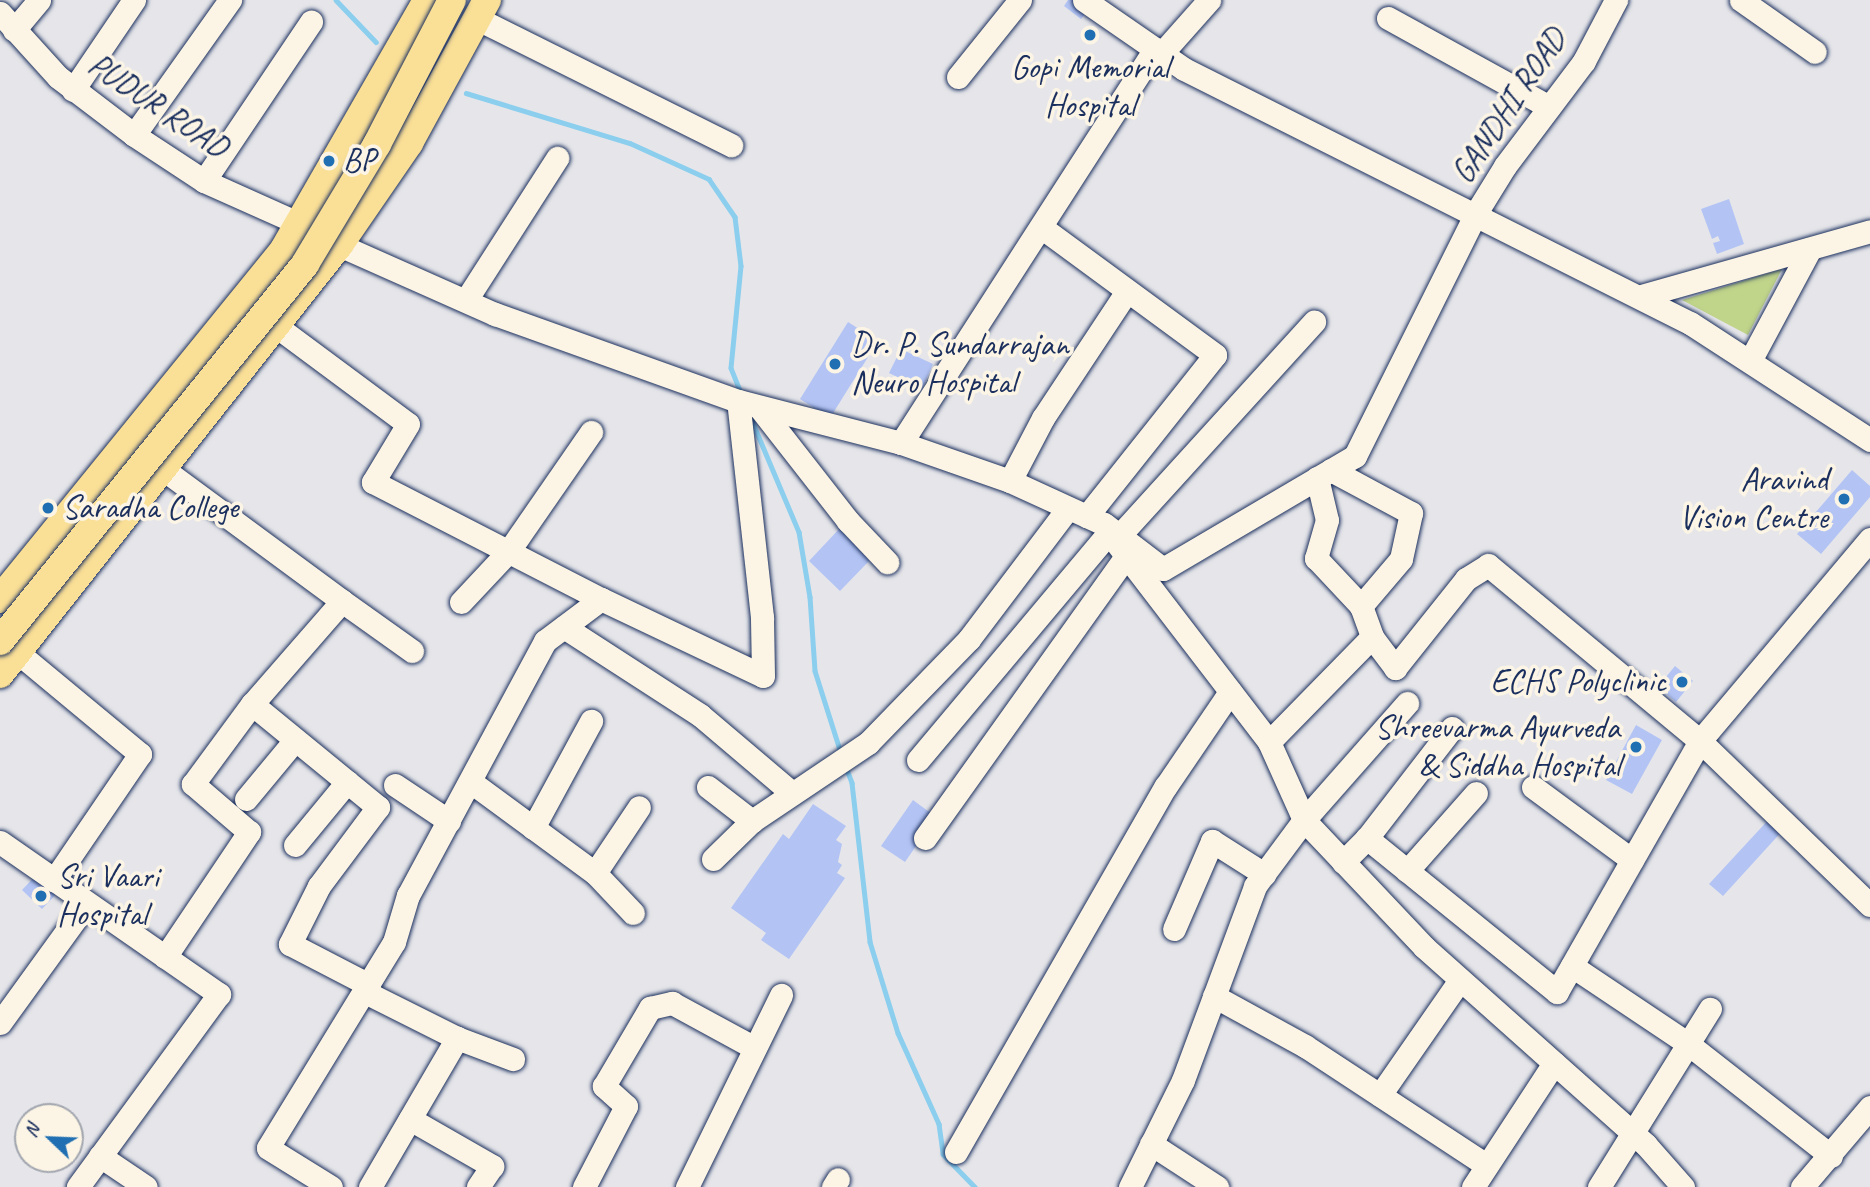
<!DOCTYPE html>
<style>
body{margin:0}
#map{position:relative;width:1870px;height:1187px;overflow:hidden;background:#e6e6ea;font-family:Caveat,sans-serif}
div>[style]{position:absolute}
.green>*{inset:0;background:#c0d48a}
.stream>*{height:4.5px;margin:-2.25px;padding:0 2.25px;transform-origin:2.25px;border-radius:2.25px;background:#8cceed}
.building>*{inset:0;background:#b3c4f4}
.roads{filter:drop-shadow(0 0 2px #1b2f5e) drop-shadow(0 0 2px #1b2f5e)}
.minor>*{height:23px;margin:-11.5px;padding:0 11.5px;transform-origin:11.5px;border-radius:11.5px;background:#fcf5e5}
.major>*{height:28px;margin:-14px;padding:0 14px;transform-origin:14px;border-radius:14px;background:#fadf96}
.bridges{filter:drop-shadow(0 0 2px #1b2f5e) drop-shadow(0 0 2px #1b2f5e)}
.major-bridge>*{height:28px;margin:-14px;padding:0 14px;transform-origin:14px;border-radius:14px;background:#fadf96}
.dots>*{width:19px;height:19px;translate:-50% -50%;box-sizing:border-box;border:4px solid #fcf5e5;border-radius:50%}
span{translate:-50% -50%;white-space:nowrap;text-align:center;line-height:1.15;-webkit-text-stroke:7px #fcf5e5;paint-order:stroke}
.poi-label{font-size:33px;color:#1b2f5e}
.left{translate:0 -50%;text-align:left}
.right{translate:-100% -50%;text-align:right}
.street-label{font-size:33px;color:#1b2f5e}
.north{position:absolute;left:14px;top:1103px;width:70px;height:70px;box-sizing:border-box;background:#fcf5e5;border:2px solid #a2a6af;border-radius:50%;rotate:293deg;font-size:19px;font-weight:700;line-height:28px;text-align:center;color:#1b2f5e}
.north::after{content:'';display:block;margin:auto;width:24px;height:32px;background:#1f6fb2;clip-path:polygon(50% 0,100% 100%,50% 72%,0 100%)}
</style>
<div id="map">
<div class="green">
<div style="clip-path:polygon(1782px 269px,1748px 335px,1682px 300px)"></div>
</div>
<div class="stream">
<div style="left:336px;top:0;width:58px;rotate:46.4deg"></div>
<div style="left:466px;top:93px;width:171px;rotate:17deg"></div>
<div style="left:630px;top:143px;width:87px;rotate:24.5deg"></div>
<div style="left:709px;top:179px;width:46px;rotate:55.6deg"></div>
<div style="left:735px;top:217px;width:49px;rotate:83deg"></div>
<div style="left:741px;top:266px;width:102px;rotate:95.6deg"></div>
<div style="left:731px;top:368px;width:29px;rotate:68deg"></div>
<div style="left:750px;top:416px;width:126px;rotate:67.1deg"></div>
<div style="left:799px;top:532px;width:66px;rotate:80.4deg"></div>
<div style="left:810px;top:597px;width:74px;rotate:86.1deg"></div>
<div style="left:815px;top:671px;width:86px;rotate:72.4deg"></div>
<div style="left:846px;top:767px;width:17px;rotate:69deg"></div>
<div style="left:852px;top:783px;width:160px;rotate:83.5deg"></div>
<div style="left:870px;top:942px;width:95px;rotate:72.9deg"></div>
<div style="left:898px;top:1033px;width:100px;rotate:65.7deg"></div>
<div style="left:939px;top:1124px;width:30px;rotate:82deg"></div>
<div style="left:943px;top:1154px;width:46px;rotate:45.9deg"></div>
</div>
<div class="building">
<div style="clip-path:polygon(1068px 0,1095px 0,1081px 19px,1064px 6px)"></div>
<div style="clip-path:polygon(1729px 199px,1744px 244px,1717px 254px,1713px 243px,1720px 241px,1718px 236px,1712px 239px,1701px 209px)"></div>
<div style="clip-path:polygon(848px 322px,878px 341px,830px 418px,800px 399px)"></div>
<div style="clip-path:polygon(901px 349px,933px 364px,922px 389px,889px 373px)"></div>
<div style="clip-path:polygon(1852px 470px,1870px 486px,1870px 497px,1821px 554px,1797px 534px)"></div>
<div style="clip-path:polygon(840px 528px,872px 558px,840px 591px,809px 561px)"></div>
<div style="clip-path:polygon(1675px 666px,1693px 681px,1676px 702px,1658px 687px)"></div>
<div style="clip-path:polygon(1636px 725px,1662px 740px,1632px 794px,1606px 780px)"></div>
<div style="clip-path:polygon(913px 800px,936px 817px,905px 862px,881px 846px)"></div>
<div style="clip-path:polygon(813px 804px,846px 826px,836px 840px,842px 844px,838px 862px,842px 865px,837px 873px,845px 878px,789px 959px,761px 940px,766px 933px,731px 908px,783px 834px,789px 839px)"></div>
<div style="clip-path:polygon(1771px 817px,1784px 829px,1723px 896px,1709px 884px)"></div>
<div style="clip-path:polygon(39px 872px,59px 891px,42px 909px,22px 890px)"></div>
</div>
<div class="roads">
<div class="minor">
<div style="left:1084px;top:0;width:121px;rotate:34.6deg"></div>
<div style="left:1184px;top:69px;width:566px;rotate:26.66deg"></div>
<div style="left:1690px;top:323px;width:215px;rotate:33deg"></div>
<div style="left:1741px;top:0;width:90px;rotate:35.1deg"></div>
<div style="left:0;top:13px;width:86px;rotate:47.8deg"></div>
<div style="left:58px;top:77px;width:96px;rotate:37.3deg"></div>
<div style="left:134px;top:135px;width:84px;rotate:33.3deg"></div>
<div style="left:204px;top:181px;width:105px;rotate:24.1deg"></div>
<div style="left:1388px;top:18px;width:184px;rotate:28.9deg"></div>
<div style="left:478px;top:19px;width:283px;rotate:26.5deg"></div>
<div style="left:14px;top:30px;width:39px;rotate:-50deg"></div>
<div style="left:1162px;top:53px;width:71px;rotate:-48.4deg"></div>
<div style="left:958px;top:77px;width:99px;rotate:-51.2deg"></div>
<div style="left:73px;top:90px;width:109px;rotate:-55.9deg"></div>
<div style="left:134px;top:135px;width:166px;rotate:-54.6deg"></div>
<div style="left:204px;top:181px;width:192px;rotate:-56.1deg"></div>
<div style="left:1041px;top:227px;width:216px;rotate:36.3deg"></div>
<div style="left:1215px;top:355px;width:206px;rotate:128.5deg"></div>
<div style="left:339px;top:245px;width:171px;rotate:23.9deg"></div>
<div style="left:495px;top:314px;width:258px;rotate:19.7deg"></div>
<div style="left:738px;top:401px;width:168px;rotate:14.4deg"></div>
<div style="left:901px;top:443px;width:115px;rotate:19.2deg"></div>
<div style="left:1010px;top:481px;width:103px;rotate:24.6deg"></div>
<div style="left:1104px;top:524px;width:74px;rotate:37.3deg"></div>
<div style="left:1163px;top:569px;width:223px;rotate:-30.5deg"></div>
<div style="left:1355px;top:456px;width:271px;rotate:-63.5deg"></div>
<div style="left:1476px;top:213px;width:55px;rotate:-58.3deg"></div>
<div style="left:1505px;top:166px;width:131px;rotate:-53deg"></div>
<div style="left:1584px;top:61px;width:69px;rotate:-62.3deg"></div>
<div style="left:1641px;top:296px;width:238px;rotate:-15.8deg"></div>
<div style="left:466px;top:300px;width:169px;rotate:-57.3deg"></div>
<div style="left:276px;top:326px;width:164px;rotate:36.6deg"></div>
<div style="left:408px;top:424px;width:68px;rotate:121.1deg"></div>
<div style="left:373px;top:482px;width:256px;rotate:27.2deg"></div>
<div style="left:601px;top:599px;width:70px;rotate:143.1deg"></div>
<div style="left:545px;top:641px;width:289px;rotate:118.3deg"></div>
<div style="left:408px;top:895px;width:49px;rotate:106.6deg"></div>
<div style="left:394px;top:942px;width:241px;rotate:121.5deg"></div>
<div style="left:268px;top:1148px;width:74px;rotate:31.8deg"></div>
<div style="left:1751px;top:359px;width:125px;rotate:-61.8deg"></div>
<div style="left:759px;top:407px;width:145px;rotate:52deg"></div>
<div style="left:848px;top:521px;width:57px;rotate:46.4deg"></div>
<div style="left:901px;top:443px;width:469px;rotate:-57.2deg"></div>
<div style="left:163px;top:469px;width:222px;rotate:36.4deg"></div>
<div style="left:342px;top:601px;width:137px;rotate:131.1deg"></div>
<div style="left:252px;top:704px;width:163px;rotate:39.3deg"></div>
<div style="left:378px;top:807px;width:99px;rotate:126.8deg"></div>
<div style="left:319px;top:886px;width:65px;rotate:116.6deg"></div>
<div style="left:290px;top:944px;width:89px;rotate:27.4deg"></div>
<div style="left:1331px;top:470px;width:91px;rotate:28.3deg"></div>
<div style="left:1411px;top:513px;width:47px;rotate:102.3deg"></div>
<div style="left:1401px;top:559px;width:62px;rotate:130.4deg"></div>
<div style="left:1317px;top:478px;width:43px;rotate:76.6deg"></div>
<div style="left:1327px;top:520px;width:40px;rotate:106deg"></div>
<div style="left:1316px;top:558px;width:66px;rotate:46.8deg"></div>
<div style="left:1361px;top:606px;width:33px;rotate:70deg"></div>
<div style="left:1372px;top:637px;width:39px;rotate:53deg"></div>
<div style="left:1395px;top:668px;width:114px;rotate:-51.4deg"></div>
<div style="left:1466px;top:579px;width:26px;rotate:-32deg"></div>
<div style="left:1488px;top:565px;width:276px;rotate:39.7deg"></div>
<div style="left:1700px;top:741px;width:289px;rotate:119.7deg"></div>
<div style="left:1557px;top:992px;width:245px;rotate:-141deg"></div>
<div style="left:1367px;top:838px;width:34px;rotate:135deg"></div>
<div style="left:1010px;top:481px;width:71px;rotate:-62.4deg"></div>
<div style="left:1043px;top:418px;width:152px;rotate:-56.5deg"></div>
<div style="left:1119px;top:536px;width:290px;rotate:-47.7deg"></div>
<div style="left:1870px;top:539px;width:264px;rotate:130.1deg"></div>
<div style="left:1700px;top:741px;width:236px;rotate:44deg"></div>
<div style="left:1115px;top:541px;width:253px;rotate:52.5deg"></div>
<div style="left:1269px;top:742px;width:85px;rotate:65.8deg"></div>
<div style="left:1304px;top:820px;width:175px;rotate:46.6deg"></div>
<div style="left:1424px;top:947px;width:297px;rotate:41.7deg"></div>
<div style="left:1646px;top:1145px;width:56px;rotate:48.6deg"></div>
<div style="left:601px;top:599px;width:179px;rotate:25.4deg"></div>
<div style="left:763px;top:676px;width:59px;rotate:-91deg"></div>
<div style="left:762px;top:617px;width:217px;rotate:-96.3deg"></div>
<div style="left:342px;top:601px;width:86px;rotate:35.5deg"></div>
<div style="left:461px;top:602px;width:69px;rotate:-46.8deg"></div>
<div style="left:508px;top:552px;width:146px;rotate:-55.3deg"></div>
<div style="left:564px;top:627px;width:162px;rotate:32.9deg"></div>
<div style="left:700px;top:715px;width:121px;rotate:40.3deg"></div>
<div style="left:17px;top:652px;width:160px;rotate:39.7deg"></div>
<div style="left:140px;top:754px;width:153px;rotate:124.3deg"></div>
<div style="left:1269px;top:742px;width:147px;rotate:-45.6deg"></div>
<div style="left:918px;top:760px;width:297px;rotate:-50deg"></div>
<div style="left:471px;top:782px;width:154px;rotate:36.3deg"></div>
<div style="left:595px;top:873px;width:55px;rotate:46.5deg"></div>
<div style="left:395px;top:785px;width:65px;rotate:33.7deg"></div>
<div style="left:708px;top:787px;width:56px;rotate:37.7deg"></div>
<div style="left:1533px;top:787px;width:123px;rotate:36.4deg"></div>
<div style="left:246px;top:799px;width:77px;rotate:-50.3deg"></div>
<div style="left:533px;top:828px;width:122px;rotate:-61.5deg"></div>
<div style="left:925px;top:838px;width:346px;rotate:-54.5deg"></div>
<div style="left:1367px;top:838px;width:139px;rotate:-52.3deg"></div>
<div style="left:0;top:842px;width:267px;rotate:34.8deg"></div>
<div style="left:219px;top:994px;width:239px;rotate:126.2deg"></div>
<div style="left:295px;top:845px;width:82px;rotate:-50.5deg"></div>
<div style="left:713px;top:859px;width:54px;rotate:-44.3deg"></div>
<div style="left:752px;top:821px;width:140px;rotate:-33.9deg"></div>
<div style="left:868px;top:743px;width:145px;rotate:-45.8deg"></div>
<div style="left:969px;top:639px;width:164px;rotate:-52.9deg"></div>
<div style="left:1407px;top:871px;width:104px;rotate:-48.5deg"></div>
<div style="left:595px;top:873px;width:79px;rotate:-56.3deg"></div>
<div style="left:1174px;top:929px;width:96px;rotate:-66.6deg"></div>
<div style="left:1212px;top:841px;width:62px;rotate:32.4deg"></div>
<div style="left:165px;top:957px;width:151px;rotate:-56.1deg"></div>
<div style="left:249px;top:832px;width:74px;rotate:-139.4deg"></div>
<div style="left:193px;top:784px;width:99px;rotate:-53.6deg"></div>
<div style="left:1572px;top:966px;width:138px;rotate:33.8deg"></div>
<div style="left:1687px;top:1043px;width:183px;rotate:38.1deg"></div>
<div style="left:365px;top:992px;width:103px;rotate:26.6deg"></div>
<div style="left:457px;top:1038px;width:60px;rotate:20.6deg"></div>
<div style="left:1214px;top:996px;width:104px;rotate:28.8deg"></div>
<div style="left:1305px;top:1046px;width:217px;rotate:33.3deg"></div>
<div style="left:0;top:1023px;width:147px;rotate:-54.1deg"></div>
<div style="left:1380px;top:1095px;width:140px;rotate:-55.2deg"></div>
<div style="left:410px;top:1119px;width:95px;rotate:29.8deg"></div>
<div style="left:492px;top:1166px;width:25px;rotate:124deg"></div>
<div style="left:1151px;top:1144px;width:79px;rotate:33.1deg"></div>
<div style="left:956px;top:1152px;width:422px;rotate:-60.2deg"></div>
<div style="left:1166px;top:786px;width:114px;rotate:-55.8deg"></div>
<div style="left:100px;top:1156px;width:55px;rotate:34deg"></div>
<div style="left:370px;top:1187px;width:173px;rotate:-59.7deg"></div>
<div style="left:584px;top:1187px;width:91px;rotate:-62.6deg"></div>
<div style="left:626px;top:1106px;width:30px;rotate:-138deg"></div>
<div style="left:604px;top:1086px;width:91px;rotate:-59.5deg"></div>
<div style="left:650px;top:1008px;width:23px;rotate:-13deg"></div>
<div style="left:672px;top:1003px;width:94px;rotate:28.5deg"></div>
<div style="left:687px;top:1187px;width:214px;rotate:-63.9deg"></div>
<div style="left:833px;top:1187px;width:9px;rotate:-58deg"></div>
<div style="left:1130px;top:1187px;width:119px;rotate:-63.6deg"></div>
<div style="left:1183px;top:1080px;width:207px;rotate:-69.6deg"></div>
<div style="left:1255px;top:886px;width:82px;rotate:-53.4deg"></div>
<div style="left:1304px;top:820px;width:156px;rotate:-48.6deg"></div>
<div style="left:1473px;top:1187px;width:148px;rotate:-56.8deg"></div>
<div style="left:1599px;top:1187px;width:210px;rotate:-58.1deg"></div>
<div style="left:1802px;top:1187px;width:105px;rotate:-49.6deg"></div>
</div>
<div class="major">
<div style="left:0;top:599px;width:451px;rotate:-50.9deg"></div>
<div style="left:284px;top:249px;width:287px;rotate:-60.1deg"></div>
<div style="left:0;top:674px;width:547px;rotate:-51.68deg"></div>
<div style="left:339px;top:245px;width:124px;rotate:-55.5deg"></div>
<div style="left:409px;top:143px;width:163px;rotate:-61.4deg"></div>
</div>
</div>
<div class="bridges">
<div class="major-bridge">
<div style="left:0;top:641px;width:485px;rotate:-51deg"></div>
<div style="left:305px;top:264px;width:140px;rotate:-59deg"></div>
<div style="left:377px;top:144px;width:162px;rotate:-62.5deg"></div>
</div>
</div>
<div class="dots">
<div style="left:1090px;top:35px;background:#1f6fb2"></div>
<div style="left:329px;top:161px;background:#1f6fb2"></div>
<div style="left:835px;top:364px;background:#1f6fb2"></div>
<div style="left:1844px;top:499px;background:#1f6fb2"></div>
<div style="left:48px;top:508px;background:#1f6fb2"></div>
<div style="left:1682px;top:682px;background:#1f6fb2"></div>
<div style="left:1636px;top:747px;background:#1f6fb2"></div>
<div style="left:41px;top:896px;background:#1f6fb2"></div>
</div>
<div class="poi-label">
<span style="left:1090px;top:87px">Gopi Memorial<br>Hospital</span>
<span class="left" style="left:343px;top:161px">BP</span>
<span class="left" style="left:851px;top:364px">Dr. P. Sundarrajan<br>Neuro Hospital</span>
<span class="right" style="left:1828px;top:499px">Aravind<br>Vision Centre</span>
<span class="left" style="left:62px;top:508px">Saradha College</span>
<span class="right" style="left:1666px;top:682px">ECHS Polyclinic</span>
<span class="right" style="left:1620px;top:747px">Shreevarma Ayurveda<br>&amp; Siddha Hospital</span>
<span class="left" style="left:57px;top:896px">Sri Vaari<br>Hospital</span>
</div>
<div class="street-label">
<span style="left:158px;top:106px;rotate:34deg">PUDUR ROAD</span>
<span style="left:1509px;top:106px;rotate:-56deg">GANDHI ROAD</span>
</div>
<div class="north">N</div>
</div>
